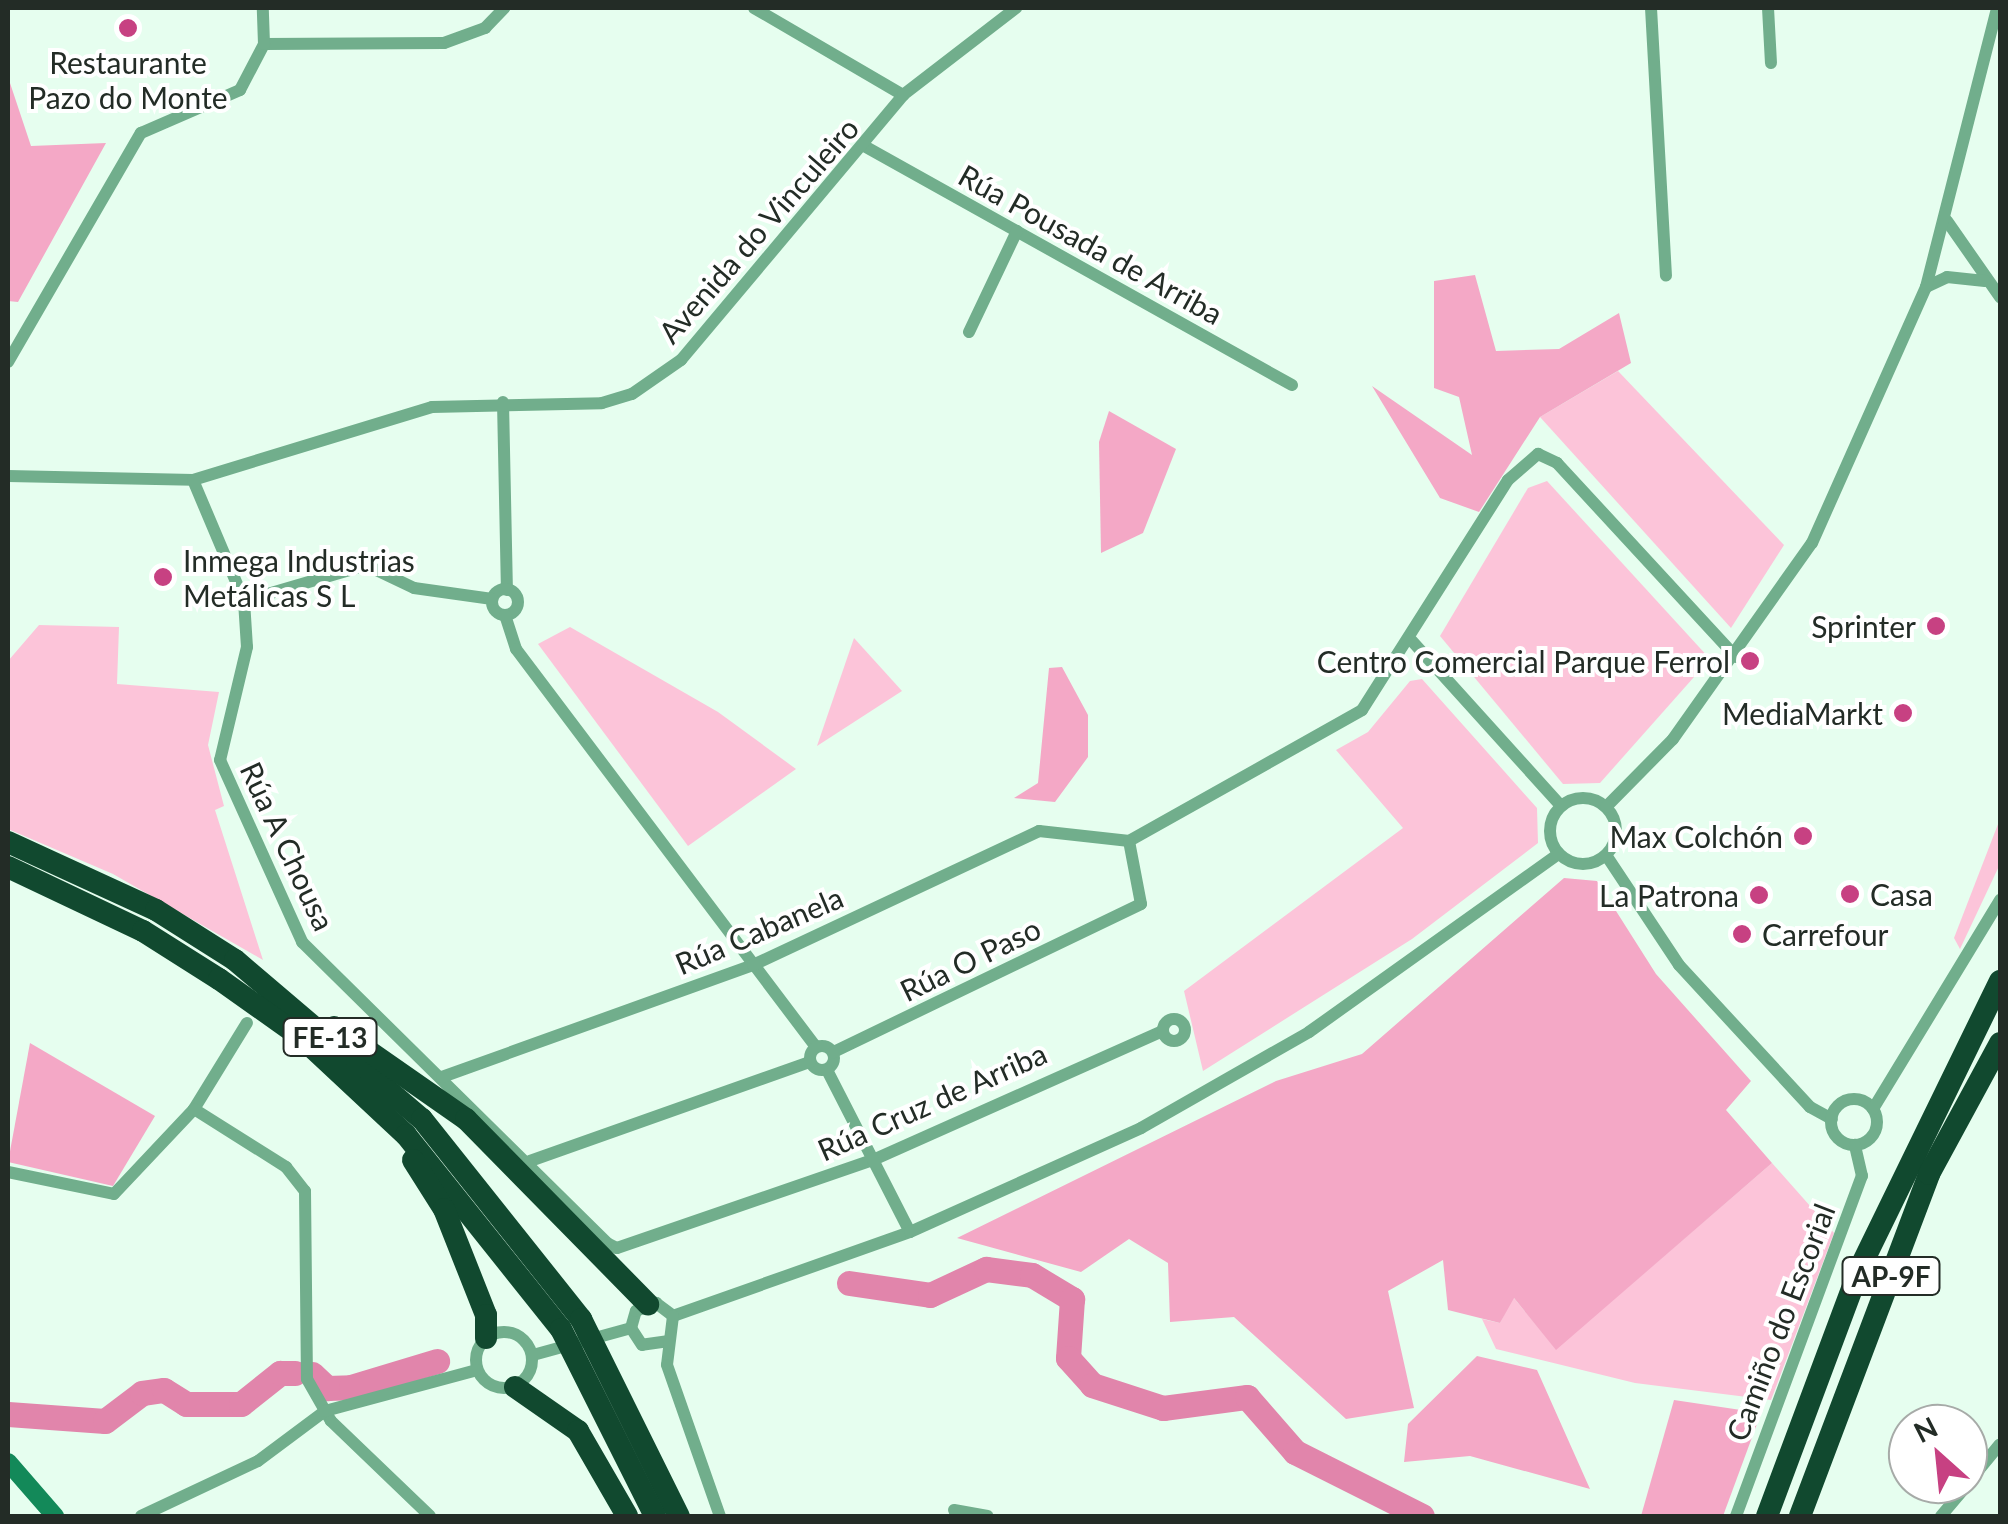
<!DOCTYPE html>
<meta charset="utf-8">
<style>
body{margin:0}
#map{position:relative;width:2008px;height:1524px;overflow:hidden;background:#e6feef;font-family:Lato,sans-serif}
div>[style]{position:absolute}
.green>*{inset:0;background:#fcc4d9}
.forest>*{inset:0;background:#f4a8c6}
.river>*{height:25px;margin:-12.5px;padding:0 12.5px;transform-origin:12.5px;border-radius:12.5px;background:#e185ab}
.street>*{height:12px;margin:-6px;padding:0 6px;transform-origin:6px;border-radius:6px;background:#71ae8c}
.street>.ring{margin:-6px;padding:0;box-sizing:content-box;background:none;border:12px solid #71ae8c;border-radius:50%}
.secondary>*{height:18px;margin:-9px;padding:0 9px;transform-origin:9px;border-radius:9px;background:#138959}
.highway>*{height:22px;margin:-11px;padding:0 11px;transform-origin:11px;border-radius:11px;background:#11492f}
.dots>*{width:28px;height:28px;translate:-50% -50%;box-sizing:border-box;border:5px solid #fff;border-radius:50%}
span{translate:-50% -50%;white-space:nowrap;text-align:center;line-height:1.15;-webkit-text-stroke:8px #fff;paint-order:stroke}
.shield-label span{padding:2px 8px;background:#fff;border:2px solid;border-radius:8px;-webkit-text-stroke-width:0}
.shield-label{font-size:28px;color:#232c26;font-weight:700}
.poi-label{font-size:30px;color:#232c26}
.left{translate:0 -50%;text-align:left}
.right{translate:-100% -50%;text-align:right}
.street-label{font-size:30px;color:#232c26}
.frame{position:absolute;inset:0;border:10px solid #232c26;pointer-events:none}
.north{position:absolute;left:1888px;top:1404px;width:100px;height:100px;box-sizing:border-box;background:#fff;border:2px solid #a7aba8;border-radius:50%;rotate:333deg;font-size:28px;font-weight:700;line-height:40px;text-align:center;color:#232c26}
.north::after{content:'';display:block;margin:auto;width:35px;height:45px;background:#c74182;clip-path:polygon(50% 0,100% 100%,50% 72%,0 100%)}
</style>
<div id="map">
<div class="green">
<div style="clip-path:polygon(1618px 371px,1784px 545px,1731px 628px,1540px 417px)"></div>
<div style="clip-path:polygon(1547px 481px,1710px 659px,1600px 783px,1563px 784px,1440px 636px,1528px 488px)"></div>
<div style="clip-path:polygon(39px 625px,119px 627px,117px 684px,219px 692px,208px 745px,224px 806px,215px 810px,263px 960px,113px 874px,8px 829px,8px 661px)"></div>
<div style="clip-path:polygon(570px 627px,718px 712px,796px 769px,688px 846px,538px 644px)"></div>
<div style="clip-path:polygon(854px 638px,902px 691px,817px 746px)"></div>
<div style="clip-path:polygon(1422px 679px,1537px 808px,1538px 843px,1412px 939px,1203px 1071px,1184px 991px,1403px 828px,1336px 750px,1368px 732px,1410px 681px)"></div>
<div style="clip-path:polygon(2000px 819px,2000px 864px,1960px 949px,1954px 938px)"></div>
<div style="clip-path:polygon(1772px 1163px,1834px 1233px,1771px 1400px,1635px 1383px,1496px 1349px,1482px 1319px,1500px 1323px,1513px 1297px,1556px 1349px)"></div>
</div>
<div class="forest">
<div style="clip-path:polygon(8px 77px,31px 146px,106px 143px,18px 302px,8px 301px)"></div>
<div style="clip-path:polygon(1475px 275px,1496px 351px,1559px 349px,1619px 313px,1631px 363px,1540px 417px,1479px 512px,1440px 498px,1372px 386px,1472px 455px,1459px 397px,1434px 388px,1434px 281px)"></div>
<div style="clip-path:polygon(1109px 411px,1176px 449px,1143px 533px,1101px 553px,1099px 442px)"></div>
<div style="clip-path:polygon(1062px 667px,1088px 715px,1088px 757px,1055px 802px,1014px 798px,1038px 783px,1049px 668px)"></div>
<div style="clip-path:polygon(1564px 878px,1597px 881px,1656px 974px,1751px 1081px,1726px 1110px,1772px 1163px,1556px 1350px,1514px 1298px,1500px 1323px,1448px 1310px,1443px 1260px,1388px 1291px,1414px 1408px,1346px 1419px,1234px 1317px,1170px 1322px,1168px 1263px,1129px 1239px,1081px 1272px,957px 1238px,1276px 1081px,1362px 1054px)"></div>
<div style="clip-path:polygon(30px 1043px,155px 1116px,113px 1186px,8px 1162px)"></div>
<div style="clip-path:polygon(1477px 1356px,1537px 1370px,1590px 1489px,1470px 1456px,1404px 1462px,1408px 1424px)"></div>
<div style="clip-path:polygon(1674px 1400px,1761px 1413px,1723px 1516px,1641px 1516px)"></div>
</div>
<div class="river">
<div style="left:849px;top:1283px;width:82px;rotate:8.4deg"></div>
<div style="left:930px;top:1295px;width:62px;rotate:-24.9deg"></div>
<div style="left:986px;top:1269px;width:46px;rotate:7.4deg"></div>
<div style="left:1032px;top:1275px;width:47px;rotate:31deg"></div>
<div style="left:1072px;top:1299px;width:59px;rotate:93.9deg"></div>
<div style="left:1068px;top:1358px;width:36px;rotate:48deg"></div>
<div style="left:1092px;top:1385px;width:75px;rotate:17.9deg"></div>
<div style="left:1163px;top:1408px;width:85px;rotate:-7.5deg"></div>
<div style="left:1247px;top:1397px;width:73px;rotate:48.9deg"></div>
<div style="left:1295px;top:1452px;width:142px;rotate:26.7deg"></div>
<div style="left:312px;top:1374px;width:21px;rotate:43deg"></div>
<div style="left:327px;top:1388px;width:24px;rotate:-2deg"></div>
<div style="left:351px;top:1387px;width:90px;rotate:-16.8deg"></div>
<div style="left:8px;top:1414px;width:97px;rotate:4.1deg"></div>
<div style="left:105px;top:1421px;width:46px;rotate:-37.1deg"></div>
<div style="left:142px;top:1393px;width:22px;rotate:-8deg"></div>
<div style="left:164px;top:1390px;width:26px;rotate:32deg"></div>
<div style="left:186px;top:1404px;width:55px"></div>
<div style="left:241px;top:1404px;width:50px;rotate:-38.5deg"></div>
<div style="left:280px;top:1373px;width:15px"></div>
</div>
<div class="street">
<div style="left:754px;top:8px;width:173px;rotate:30.3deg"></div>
<div style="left:1651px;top:8px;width:268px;rotate:86.8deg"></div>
<div style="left:1768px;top:8px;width:55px;rotate:86.9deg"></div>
<div style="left:264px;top:44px;width:180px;rotate:-0.3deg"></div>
<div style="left:444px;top:43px;width:44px;rotate:-20.1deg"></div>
<div style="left:485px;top:28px;width:28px;rotate:-46deg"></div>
<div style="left:866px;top:147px;width:488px;rotate:29.2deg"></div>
<div style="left:1947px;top:221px;width:93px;rotate:55.1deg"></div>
<div style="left:1926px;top:287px;width:23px;rotate:-25deg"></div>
<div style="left:1947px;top:277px;width:38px;rotate:6deg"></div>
<div style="left:969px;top:332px;width:112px;rotate:-64.6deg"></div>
<div style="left:8px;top:362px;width:265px;rotate:-59.9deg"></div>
<div style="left:141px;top:133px;width:108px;rotate:-23.5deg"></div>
<div style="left:240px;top:90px;width:52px;rotate:-62.4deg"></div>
<div style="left:264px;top:44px;width:36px;rotate:-92deg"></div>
<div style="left:503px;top:402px;width:188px;rotate:88.8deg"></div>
<div style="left:8px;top:476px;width:185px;rotate:1.2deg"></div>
<div style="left:193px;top:480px;width:250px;rotate:-17deg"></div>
<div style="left:432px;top:407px;width:170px;rotate:-1.3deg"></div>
<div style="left:602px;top:403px;width:31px;rotate:-17deg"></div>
<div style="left:632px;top:394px;width:60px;rotate:-34.8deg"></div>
<div style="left:681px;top:360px;width:346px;rotate:-50deg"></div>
<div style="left:903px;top:95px;width:143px;rotate:-37.6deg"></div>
<div style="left:193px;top:480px;width:131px;rotate:67.1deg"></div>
<div style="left:244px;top:601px;width:46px;rotate:86.3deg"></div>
<div style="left:247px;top:647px;width:116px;rotate:103.4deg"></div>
<div style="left:220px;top:760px;width:200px;rotate:65.7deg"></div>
<div style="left:302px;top:942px;width:429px;rotate:44.6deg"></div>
<div style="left:607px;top:1243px;width:11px;rotate:27deg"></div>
<div style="left:617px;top:1248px;width:271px;rotate:-19deg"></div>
<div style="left:873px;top:1160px;width:317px;rotate:-24deg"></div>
<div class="ring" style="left:492px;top:589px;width:14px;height:14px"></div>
<div style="left:244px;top:601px;width:127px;rotate:-16.4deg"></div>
<div style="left:366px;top:565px;width:53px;rotate:25.6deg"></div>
<div style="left:414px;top:588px;width:79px;rotate:8deg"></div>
<div style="left:505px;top:615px;width:36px;rotate:72deg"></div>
<div style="left:516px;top:649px;width:498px;rotate:53deg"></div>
<div style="left:1412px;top:641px;width:222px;rotate:47.9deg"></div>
<div class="ring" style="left:1550px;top:798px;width:54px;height:54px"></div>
<div style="left:1606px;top:807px;width:95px;rotate:-45.4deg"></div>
<div style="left:1673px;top:739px;width:240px;rotate:-54.7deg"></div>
<div style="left:1812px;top:543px;width:280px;rotate:-66deg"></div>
<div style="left:1926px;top:287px;width:288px;rotate:-75.7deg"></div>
<div style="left:1129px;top:841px;width:267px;rotate:-29.3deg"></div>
<div style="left:1362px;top:710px;width:272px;rotate:-57.6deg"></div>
<div style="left:1508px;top:480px;width:40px;rotate:-41deg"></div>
<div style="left:1538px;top:454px;width:21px;rotate:25deg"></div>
<div style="left:1557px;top:463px;width:264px;rotate:47.3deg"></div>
<div style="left:1606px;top:855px;width:132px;rotate:56.4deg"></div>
<div style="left:1679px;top:965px;width:193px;rotate:47.3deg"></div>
<div style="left:1810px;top:1107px;width:25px;rotate:29deg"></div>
<div class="ring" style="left:1163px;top:1019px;width:10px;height:10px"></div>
<div class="ring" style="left:810px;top:1046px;width:12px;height:12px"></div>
<div style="left:827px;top:1070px;width:182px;rotate:62.9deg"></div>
<div style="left:442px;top:1077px;width:331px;rotate:-19.8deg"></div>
<div style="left:753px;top:965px;width:316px;rotate:-25.1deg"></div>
<div style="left:1039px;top:831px;width:91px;rotate:6.3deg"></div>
<div style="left:1129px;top:841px;width:64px;rotate:79.2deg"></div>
<div style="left:1141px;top:904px;width:342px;rotate:154.3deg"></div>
<div class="ring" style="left:1831px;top:1099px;width:34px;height:34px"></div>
<div style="left:194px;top:1109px;width:101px;rotate:-58.4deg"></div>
<div style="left:1873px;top:1109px;width:245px;rotate:-58.7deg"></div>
<div style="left:530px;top:1161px;width:297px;rotate:-19.5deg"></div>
<div style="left:8px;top:1172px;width:108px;rotate:11.7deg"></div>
<div style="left:114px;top:1194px;width:117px;rotate:-46.7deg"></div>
<div style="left:194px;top:1109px;width:109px;rotate:32.2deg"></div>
<div style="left:286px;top:1167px;width:31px;rotate:52deg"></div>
<div style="left:305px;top:1191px;width:188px;rotate:89.4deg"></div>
<div style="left:307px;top:1379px;width:48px;rotate:60.3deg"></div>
<div style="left:331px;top:1421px;width:137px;rotate:43.8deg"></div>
<div style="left:673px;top:1316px;width:251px;rotate:-19.5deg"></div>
<div style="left:910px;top:1232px;width:253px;rotate:-24.2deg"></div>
<div style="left:1141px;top:1128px;width:193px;rotate:-29.7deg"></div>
<div style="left:1309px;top:1032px;width:307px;rotate:-35.5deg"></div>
<div class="ring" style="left:476px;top:1332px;width:44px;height:44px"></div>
<div style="left:669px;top:1341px;width:27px;rotate:172deg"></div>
<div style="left:642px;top:1345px;width:20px;rotate:-123deg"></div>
<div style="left:631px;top:1328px;width:18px;rotate:-74deg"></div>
<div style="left:636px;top:1311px;width:22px;rotate:-22deg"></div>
<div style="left:656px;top:1303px;width:21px;rotate:37deg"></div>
<div style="left:673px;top:1316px;width:49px;rotate:97deg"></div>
<div style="left:667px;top:1365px;width:160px;rotate:70.7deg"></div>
<div style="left:533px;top:1355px;width:102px;rotate:-15.4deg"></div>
<div style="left:1968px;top:1483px;width:50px;rotate:-50.6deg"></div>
<div style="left:954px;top:1510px;width:34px;rotate:10deg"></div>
<div style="left:141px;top:1516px;width:129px;rotate:-25.2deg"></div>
<div style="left:258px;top:1461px;width:84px;rotate:-36.7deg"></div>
<div style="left:325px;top:1411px;width:157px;rotate:-15.1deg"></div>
<div style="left:1736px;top:1516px;width:363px;rotate:-69.7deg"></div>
<div style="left:1862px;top:1176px;width:32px;rotate:-103deg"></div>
<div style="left:1941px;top:1516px;width:42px;rotate:-49.8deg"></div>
</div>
<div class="secondary">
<div style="left:8px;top:1462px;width:72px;rotate:49deg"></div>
</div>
<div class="highway">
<div style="left:8px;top:842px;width:163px;rotate:24.7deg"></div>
<div style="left:156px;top:910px;width:93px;rotate:32.3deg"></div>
<div style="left:235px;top:960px;width:245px;rotate:40.4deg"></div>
<div style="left:422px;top:1119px;width:256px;rotate:51.5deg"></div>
<div style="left:581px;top:1319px;width:220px;rotate:63.6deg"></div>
<div style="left:8px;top:867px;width:149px;rotate:25.4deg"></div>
<div style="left:143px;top:931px;width:90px;rotate:32.3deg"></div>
<div style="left:219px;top:979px;width:102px;rotate:35.4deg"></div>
<div style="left:302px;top:1038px;width:142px;rotate:43deg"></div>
<div style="left:406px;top:1135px;width:248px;rotate:51.4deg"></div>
<div style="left:561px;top:1329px;width:209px;rotate:63.3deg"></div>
<div style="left:334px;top:1027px;width:161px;rotate:34.9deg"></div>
<div style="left:466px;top:1119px;width:260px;rotate:45.5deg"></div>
<div style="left:413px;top:1160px;width:58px;rotate:57.7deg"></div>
<div style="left:444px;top:1209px;width:114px;rotate:68.4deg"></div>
<div style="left:486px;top:1315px;width:23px;rotate:90deg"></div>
<div style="left:515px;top:1387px;width:77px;rotate:34.9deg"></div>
<div style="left:578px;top:1431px;width:98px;rotate:60deg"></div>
<div style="left:1767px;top:1516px;width:260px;rotate:-69.5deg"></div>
<div style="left:1858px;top:1272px;width:324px;rotate:-64deg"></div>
<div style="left:1800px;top:1516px;width:366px;rotate:-69.3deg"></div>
<div style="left:1929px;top:1174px;width:149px;rotate:-61.5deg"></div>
</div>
<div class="dots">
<div style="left:128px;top:28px;background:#c74182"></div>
<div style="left:163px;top:577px;background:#c74182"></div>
<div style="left:1936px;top:626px;background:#c74182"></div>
<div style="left:1750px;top:661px;background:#c74182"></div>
<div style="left:1903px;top:713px;background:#c74182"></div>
<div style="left:1803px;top:836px;background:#c74182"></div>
<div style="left:1850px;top:894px;background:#c74182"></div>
<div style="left:1759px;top:895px;background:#c74182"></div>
<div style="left:1742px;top:934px;background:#c74182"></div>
</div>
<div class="shield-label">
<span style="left:330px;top:1037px">FE-13</span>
<span style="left:1891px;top:1276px">AP-9F</span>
</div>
<div class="poi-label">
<span style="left:128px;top:79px">Restaurante<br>Pazo do Monte</span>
<span class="left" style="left:183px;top:577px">Inmega Industrias<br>Metálicas S L</span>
<span class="right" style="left:1916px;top:626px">Sprinter</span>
<span class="right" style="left:1730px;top:661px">Centro Comercial Parque Ferrol</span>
<span class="right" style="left:1883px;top:713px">MediaMarkt</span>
<span class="right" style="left:1783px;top:836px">Max Colchón</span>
<span class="left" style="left:1870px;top:894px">Casa</span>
<span class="right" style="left:1739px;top:895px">La Patrona</span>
<span class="left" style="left:1762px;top:934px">Carrefour</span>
</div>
<div class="street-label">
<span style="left:758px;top:230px;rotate:-49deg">Avenida do Vinculeiro</span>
<span style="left:1091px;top:244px;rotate:29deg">Rúa Pousada de Arriba</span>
<span style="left:288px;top:846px;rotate:65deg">Rúa A Chousa</span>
<span style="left:759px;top:930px;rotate:-23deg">Rúa Cabanela</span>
<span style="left:970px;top:959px;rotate:-26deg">Rúa O Paso</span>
<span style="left:932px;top:1101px;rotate:-24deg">Rúa Cruz de Arriba</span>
<span style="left:1780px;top:1322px;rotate:-69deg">Camiño do Escorial</span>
</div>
<div class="frame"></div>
<div class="north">N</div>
</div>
